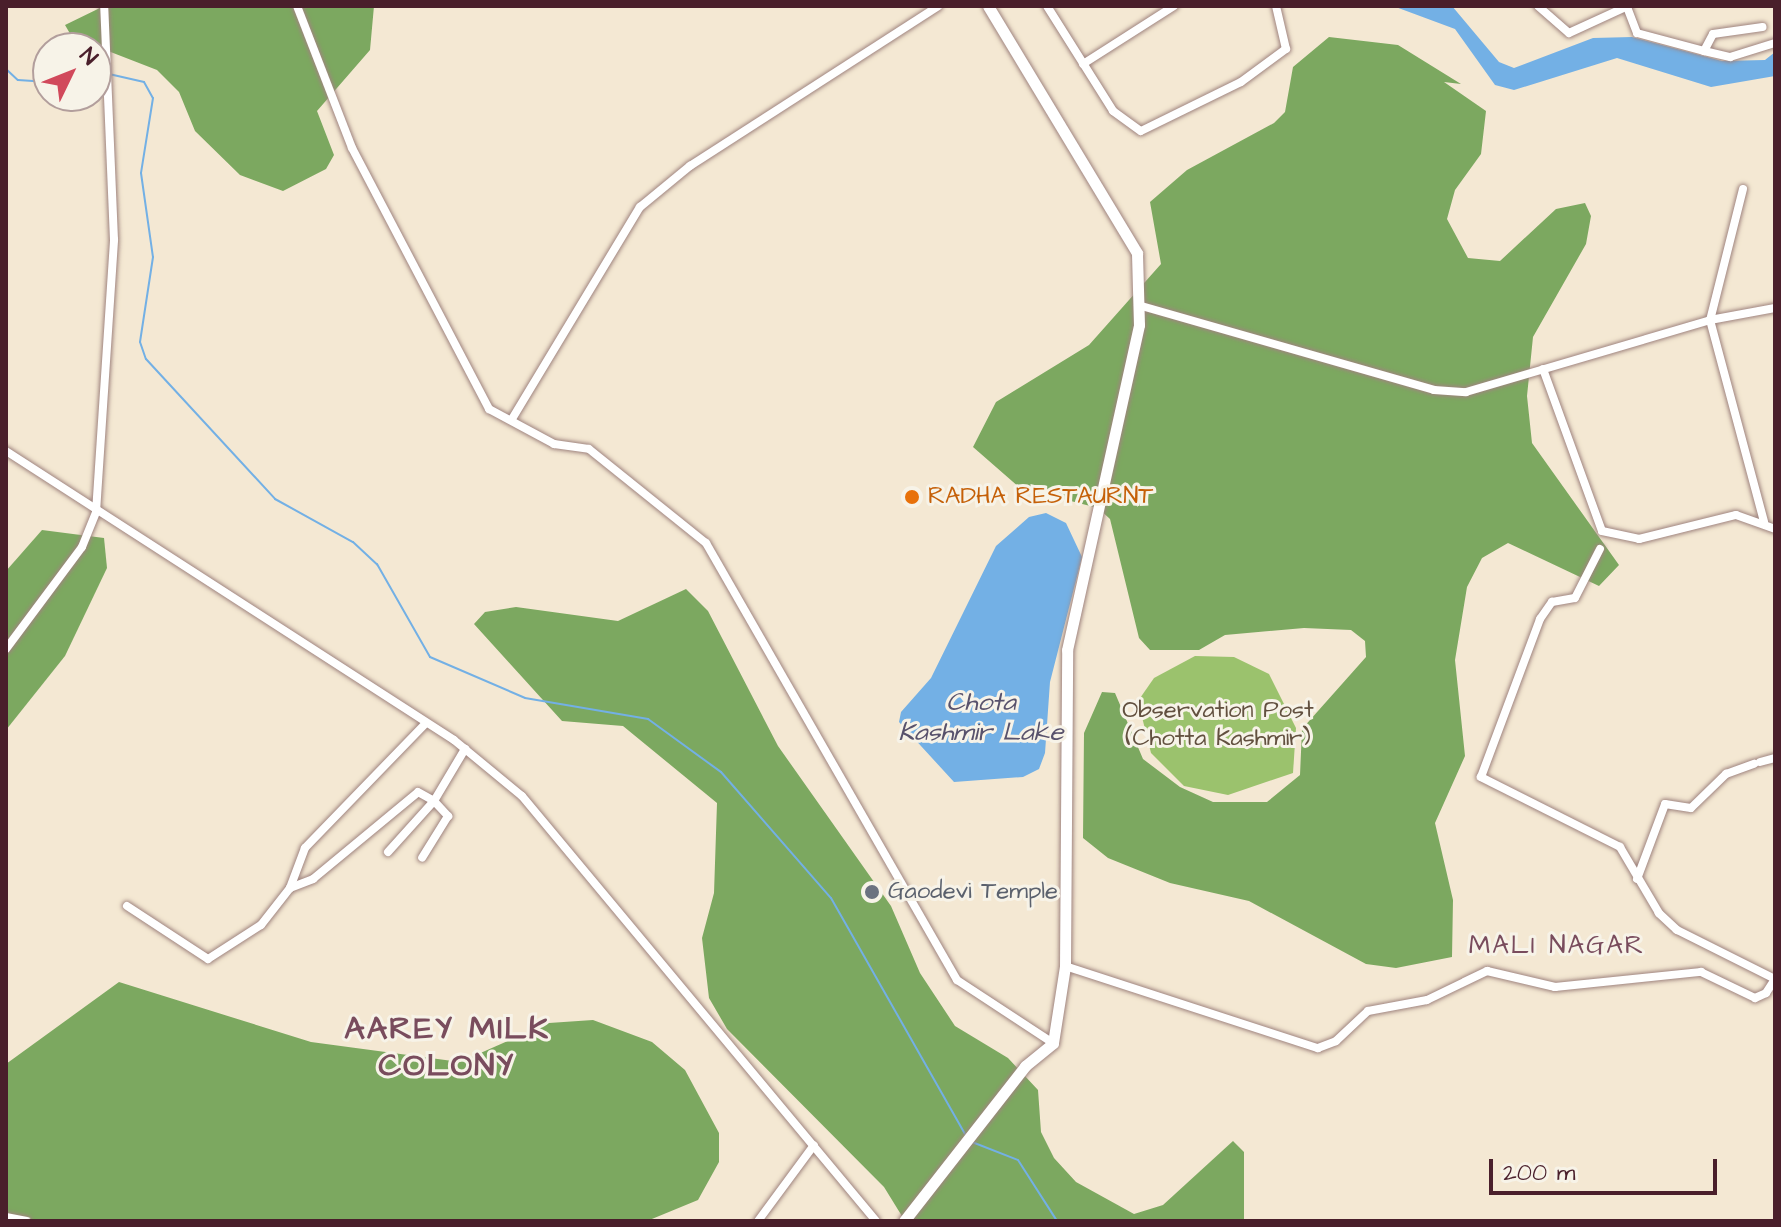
<!DOCTYPE html>
<style>
body{margin:0}
#map{position:relative;width:1781px;height:1227px;overflow:hidden;background:#f4e8d3;font-family:"Architects Daughter",sans-serif}
div>[style]{position:absolute}
.green>*{inset:0;background:#9bc26d}
.forest>*{inset:0;background:#7ca860}
.water>*{inset:0;background:#73b0e5}
.stream>*{height:2px;margin:-1px;padding:0 1px;transform-origin:1px;border-radius:1px;background:#73b0e5}
.roads{filter:drop-shadow(0 0 2px #9f847f) drop-shadow(0 0 2px #9f847f)}
.minor>*{height:8px;margin:-4px;padding:0 4px;transform-origin:4px;border-radius:4px;background:#fff}
.major>*{height:11px;margin:-5.5px;padding:0 5.5px;transform-origin:5.5px;border-radius:5.5px;background:#fff}
.dots>*{width:22px;height:22px;translate:-50% -50%;box-sizing:border-box;border:4px solid #f7f3e8;border-radius:50%}
span{translate:-50% -50%;white-space:nowrap;text-align:center;line-height:1.15;-webkit-text-stroke:6px #f7f3e8;paint-order:stroke}
.food-label{font-size:24px;color:#c56008}
.left{translate:0 -50%;text-align:left}
.park-label{font-size:24px;color:#62503f}
.worship-label{font-size:24px;color:#5b616d}
.water-label{font-size:26px;color:#58526c;font-style:italic}
.neighbourhood-label{font-size:26px;color:#794c5d;letter-spacing:2px}
.district-label{font-size:32px;color:#794c5d;font-weight:700;letter-spacing:2px}
.frame{position:absolute;inset:0;border:8px solid #4a1f2b;pointer-events:none}
.north{position:absolute;left:32px;top:32px;width:80px;height:80px;box-sizing:border-box;background:#f7f3e8;border:2px solid #b29e9c;border-radius:50%;rotate:47deg;font-size:22px;font-weight:700;line-height:32px;text-align:center;color:#4a1f2b}
.north::after{content:'';display:block;margin:auto;width:28px;height:36px;background:#d1495b;clip-path:polygon(50% 0,100% 100%,50% 72%,0 100%)}
.scale{position:absolute;left:1489px;top:1159px;width:228px;height:36px;box-sizing:border-box;border:4px solid #4a1f2b;border-top:0;padding-left:10px;font-size:24px;line-height:28px;white-space:nowrap;color:#4a1f2b;-webkit-text-stroke:6px #f7f3e8;paint-order:stroke}
</style>
<div id="map">
<div class="green">
<div style="clip-path:polygon(1195px 656px,1234px 657px,1269px 674px,1296px 728px,1293px 773px,1228px 795px,1184px 786px,1151px 753px,1138px 701px,1154px 678px)"></div>
</div>
<div class="forest">
<div style="clip-path:polygon(104px 6px,374px 6px,370px 50px,317px 111px,334px 155px,326px 169px,283px 191px,240px 175px,195px 131px,179px 92px,157px 70px,72px 37px,65px 25px)"></div>
<div style="clip-path:polygon(1329px 37px,1398px 45px,1461px 84px,1444px 82px,1486px 111px,1481px 154px,1455px 190px,1447px 219px,1468px 258px,1500px 261px,1556px 209px,1585px 203px,1591px 216px,1586px 244px,1533px 337px,1527px 396px,1532px 443px,1619px 565px,1599px 586px,1508px 543px,1482px 558px,1467px 587px,1455px 660px,1465px 756px,1435px 823px,1453px 900px,1452px 957px,1396px 968px,1366px 964px,1249px 901px,1170px 883px,1108px 858px,1083px 838px,1084px 733px,1102px 692px,1115px 693px,1143px 759px,1180px 787px,1213px 802px,1267px 802px,1300px 775px,1302px 729px,1366px 657px,1365px 641px,1351px 630px,1304px 628px,1225px 635px,1199px 650px,1150px 650px,1139px 638px,1110px 519px,1098px 508px,1020px 488px,973px 447px,996px 402px,1089px 345px,1161px 264px,1150px 202px,1187px 170px,1274px 123px,1285px 112px,1293px 67px)"></div>
<div style="clip-path:polygon(42px 530px,104px 538px,107px 568px,65px 656px,6px 730px,6px 571px)"></div>
<div style="clip-path:polygon(686px 589px,708px 611px,778px 746px,891px 906px,920px 973px,955px 1026px,1008px 1058px,1038px 1090px,1041px 1132px,1054px 1158px,1076px 1182px,1134px 1214px,1163px 1205px,1233px 1141px,1244px 1152px,1244px 1221px,905px 1221px,884px 1187px,727px 1029px,709px 998px,702px 938px,714px 893px,717px 803px,623px 726px,562px 721px,474px 624px,485px 612px,516px 607px,618px 621px)"></div>
<div style="clip-path:polygon(119px 982px,311px 1042px,460px 1062px,549px 1023px,593px 1020px,652px 1042px,685px 1070px,719px 1133px,719px 1162px,698px 1200px,647px 1221px,6px 1221px,6px 1064px)"></div>
</div>
<div class="water">
<div style="clip-path:polygon(1393px 6px,1452px 6px,1499px 62px,1514px 68px,1593px 38px,1632px 37px,1722px 61px,1765px 60px,1775px 52px,1775px 76px,1711px 87px,1617px 58px,1514px 90px,1495px 85px,1455px 29px)"></div>
<div style="clip-path:polygon(1046px 513px,1066px 523px,1082px 557px,1050px 682px,1045px 753px,1039px 769px,1023px 777px,954px 782px,899px 722px,901px 712px,931px 678px,996px 546px,1029px 517px)"></div>
</div>
<div class="stream">
<div style="left:6px;top:69px;width:16px;rotate:43deg"></div>
<div style="left:18px;top:80px;width:30px;rotate:4deg"></div>
<div style="left:109px;top:74px;width:36px;rotate:13deg"></div>
<div style="left:144px;top:82px;width:18px;rotate:61deg"></div>
<div style="left:153px;top:98px;width:76px;rotate:99.1deg"></div>
<div style="left:141px;top:173px;width:85px;rotate:81.9deg"></div>
<div style="left:153px;top:257px;width:86px;rotate:98.7deg"></div>
<div style="left:140px;top:342px;width:18px;rotate:71deg"></div>
<div style="left:146px;top:359px;width:190px;rotate:47.3deg"></div>
<div style="left:275px;top:499px;width:89px;rotate:28.9deg"></div>
<div style="left:353px;top:542px;width:33px;rotate:43deg"></div>
<div style="left:377px;top:564px;width:107px;rotate:60.3deg"></div>
<div style="left:430px;top:657px;width:103px;rotate:23.3deg"></div>
<div style="left:525px;top:698px;width:125px;rotate:9.7deg"></div>
<div style="left:648px;top:719px;width:90px;rotate:36deg"></div>
<div style="left:721px;top:772px;width:167px;rotate:48.9deg"></div>
<div style="left:831px;top:898px;width:271px;rotate:60.4deg"></div>
<div style="left:972px;top:1142px;width:49px;rotate:21.4deg"></div>
<div style="left:1018px;top:1160px;width:72px;rotate:57.4deg"></div>
</div>
<div class="roads">
<div class="minor">
<div style="left:297px;top:6px;width:152px;rotate:68.8deg"></div>
<div style="left:352px;top:148px;width:295px;rotate:62.3deg"></div>
<div style="left:489px;top:409px;width:74px;rotate:28.3deg"></div>
<div style="left:554px;top:444px;width:35px;rotate:8deg"></div>
<div style="left:589px;top:449px;width:150px;rotate:38.8deg"></div>
<div style="left:706px;top:543px;width:504px;rotate:60.13deg"></div>
<div style="left:957px;top:980px;width:115px;rotate:33.3deg"></div>
<div style="left:1047px;top:6px;width:124px;rotate:57.8deg"></div>
<div style="left:1113px;top:111px;width:34px;rotate:36deg"></div>
<div style="left:1141px;top:131px;width:111px;rotate:-26.1deg"></div>
<div style="left:1241px;top:82px;width:56px;rotate:-36.3deg"></div>
<div style="left:1286px;top:49px;width:44px;rotate:-103.1deg"></div>
<div style="left:1538px;top:6px;width:41px;rotate:41.1deg"></div>
<div style="left:1569px;top:33px;width:65px;rotate:-24.6deg"></div>
<div style="left:1627px;top:7px;width:28px;rotate:69deg"></div>
<div style="left:1637px;top:33px;width:69px;rotate:15deg"></div>
<div style="left:1704px;top:51px;width:27px;rotate:13deg"></div>
<div style="left:1730px;top:57px;width:47px;rotate:-17.3deg"></div>
<div style="left:1704px;top:51px;width:19px;rotate:-62deg"></div>
<div style="left:1713px;top:34px;width:50px;rotate:-8deg"></div>
<div style="left:1083px;top:64px;width:108px;rotate:-32.5deg"></div>
<div style="left:1743px;top:189px;width:135px;rotate:104.1deg"></div>
<div style="left:1710px;top:320px;width:209px;rotate:75deg"></div>
<div style="left:1138px;top:305px;width:308px;rotate:16deg"></div>
<div style="left:1434px;top:390px;width:32px;rotate:4deg"></div>
<div style="left:1466px;top:392px;width:254px;rotate:-16.4deg"></div>
<div style="left:1710px;top:320px;width:66px;rotate:-10.5deg"></div>
<div style="left:1543px;top:369px;width:172px;rotate:70deg"></div>
<div style="left:1602px;top:531px;width:38px;rotate:12deg"></div>
<div style="left:1639px;top:539px;width:100px;rotate:-13.9deg"></div>
<div style="left:1736px;top:515px;width:41px;rotate:19.7deg"></div>
<div style="left:512px;top:419px;width:248px;rotate:-58.9deg"></div>
<div style="left:640px;top:207px;width:65px;rotate:-39.4deg"></div>
<div style="left:690px;top:166px;width:295px;rotate:-32.8deg"></div>
<div style="left:6px;top:451px;width:533px;rotate:32.83deg"></div>
<div style="left:454px;top:740px;width:88px;rotate:39.5deg"></div>
<div style="left:522px;top:796px;width:553px;rotate:50.21deg"></div>
<div style="left:6px;top:649px;width:127px;rotate:-53.3deg"></div>
<div style="left:82px;top:547px;width:38px;rotate:-68deg"></div>
<div style="left:96px;top:512px;width:273px;rotate:-86.2deg"></div>
<div style="left:114px;top:240px;width:234px;rotate:-92.4deg"></div>
<div style="left:426px;top:723px;width:174px;rotate:134.1deg"></div>
<div style="left:305px;top:848px;width:43px;rotate:110.6deg"></div>
<div style="left:290px;top:888px;width:25px;rotate:-21deg"></div>
<div style="left:313px;top:879px;width:136px;rotate:-39.6deg"></div>
<div style="left:418px;top:792px;width:18px;rotate:29deg"></div>
<div style="left:434px;top:801px;width:61px;rotate:-59.2deg"></div>
<div style="left:1760px;top:762px;width:16px;rotate:-15deg"></div>
<div style="left:388px;top:852px;width:69px;rotate:-48deg"></div>
<div style="left:434px;top:801px;width:21px;rotate:47deg"></div>
<div style="left:448px;top:816px;width:49px;rotate:121.8deg"></div>
<div style="left:1637px;top:879px;width:80px;rotate:-69.5deg"></div>
<div style="left:1665px;top:804px;width:26px;rotate:9deg"></div>
<div style="left:1691px;top:808px;width:49px;rotate:-44.2deg"></div>
<div style="left:1726px;top:774px;width:30px;rotate:-20deg"></div>
<div style="left:127px;top:906px;width:97px;rotate:33.2deg"></div>
<div style="left:208px;top:959px;width:63px;rotate:-32.7deg"></div>
<div style="left:261px;top:925px;width:47px;rotate:-51.9deg"></div>
<div style="left:1065px;top:966px;width:266px;rotate:18deg"></div>
<div style="left:1318px;top:1048px;width:19px;rotate:-21deg"></div>
<div style="left:1336px;top:1041px;width:44px;rotate:-43.2deg"></div>
<div style="left:1368px;top:1011px;width:60px;rotate:-10.6deg"></div>
<div style="left:1427px;top:1000px;width:67px;rotate:-25.8deg"></div>
<div style="left:1487px;top:971px;width:70px;rotate:13.2deg"></div>
<div style="left:1555px;top:987px;width:147px;rotate:-5.9deg"></div>
<div style="left:1701px;top:972px;width:60px;rotate:25.7deg"></div>
<div style="left:1755px;top:998px;width:12px;rotate:-24deg"></div>
<div style="left:1766px;top:993px;width:17px;rotate:-57deg"></div>
<div style="left:1775px;top:979px;width:110px;rotate:-153.4deg"></div>
<div style="left:1677px;top:930px;width:25px;rotate:-137deg"></div>
<div style="left:1659px;top:913px;width:77px;rotate:-120.6deg"></div>
<div style="left:1620px;top:847px;width:156px;rotate:-153.3deg"></div>
<div style="left:1481px;top:777px;width:169px;rotate:-69.5deg"></div>
<div style="left:1540px;top:619px;width:21px;rotate:-55deg"></div>
<div style="left:1552px;top:602px;width:23px;rotate:-10deg"></div>
<div style="left:1575px;top:598px;width:55px;rotate:-63deg"></div>
<div style="left:6px;top:1217px;width:21px;rotate:11deg"></div>
<div style="left:758px;top:1221px;width:94px;rotate:-53.6deg"></div>
</div>
<div class="major">
<div style="left:904px;top:1221px;width:197px;rotate:-52deg"></div>
<div style="left:1025px;top:1066px;width:36px;rotate:-39deg"></div>
<div style="left:1053px;top:1043px;width:78px;rotate:-81.1deg"></div>
<div style="left:1065px;top:966px;width:316px;rotate:-89.6deg"></div>
<div style="left:1067px;top:650px;width:333px;rotate:-77.5deg"></div>
<div style="left:1139px;top:325px;width:72px;rotate:-91.6deg"></div>
<div style="left:1137px;top:253px;width:288px;rotate:-121.1deg"></div>
</div>
</div>
<div class="dots">
<div style="left:912px;top:497px;background:#e8710a"></div>
<div style="left:872px;top:892px;background:#6b7280"></div>
</div>
<div class="food-label">
<span class="left" style="left:928px;top:497px">RADHA RESTAURNT</span>
</div>
<div class="park-label">
<span style="left:1218px;top:725px">Observation Post<br>(Chotta Kashmir)</span>
</div>
<div class="worship-label">
<span class="left" style="left:888px;top:892px">Gaodevi Temple</span>
</div>
<div class="water-label">
<span style="left:981px;top:718px">Chota<br>Kashmir Lake</span>
</div>
<div class="neighbourhood-label">
<span style="left:1557px;top:946px">MALI NAGAR</span>
</div>
<div class="district-label">
<span style="left:447px;top:1048px">AAREY MILK<br>COLONY</span>
</div>
<div class="frame"></div>
<div class="north">N</div>
<div class="scale">200 m</div>
</div>
